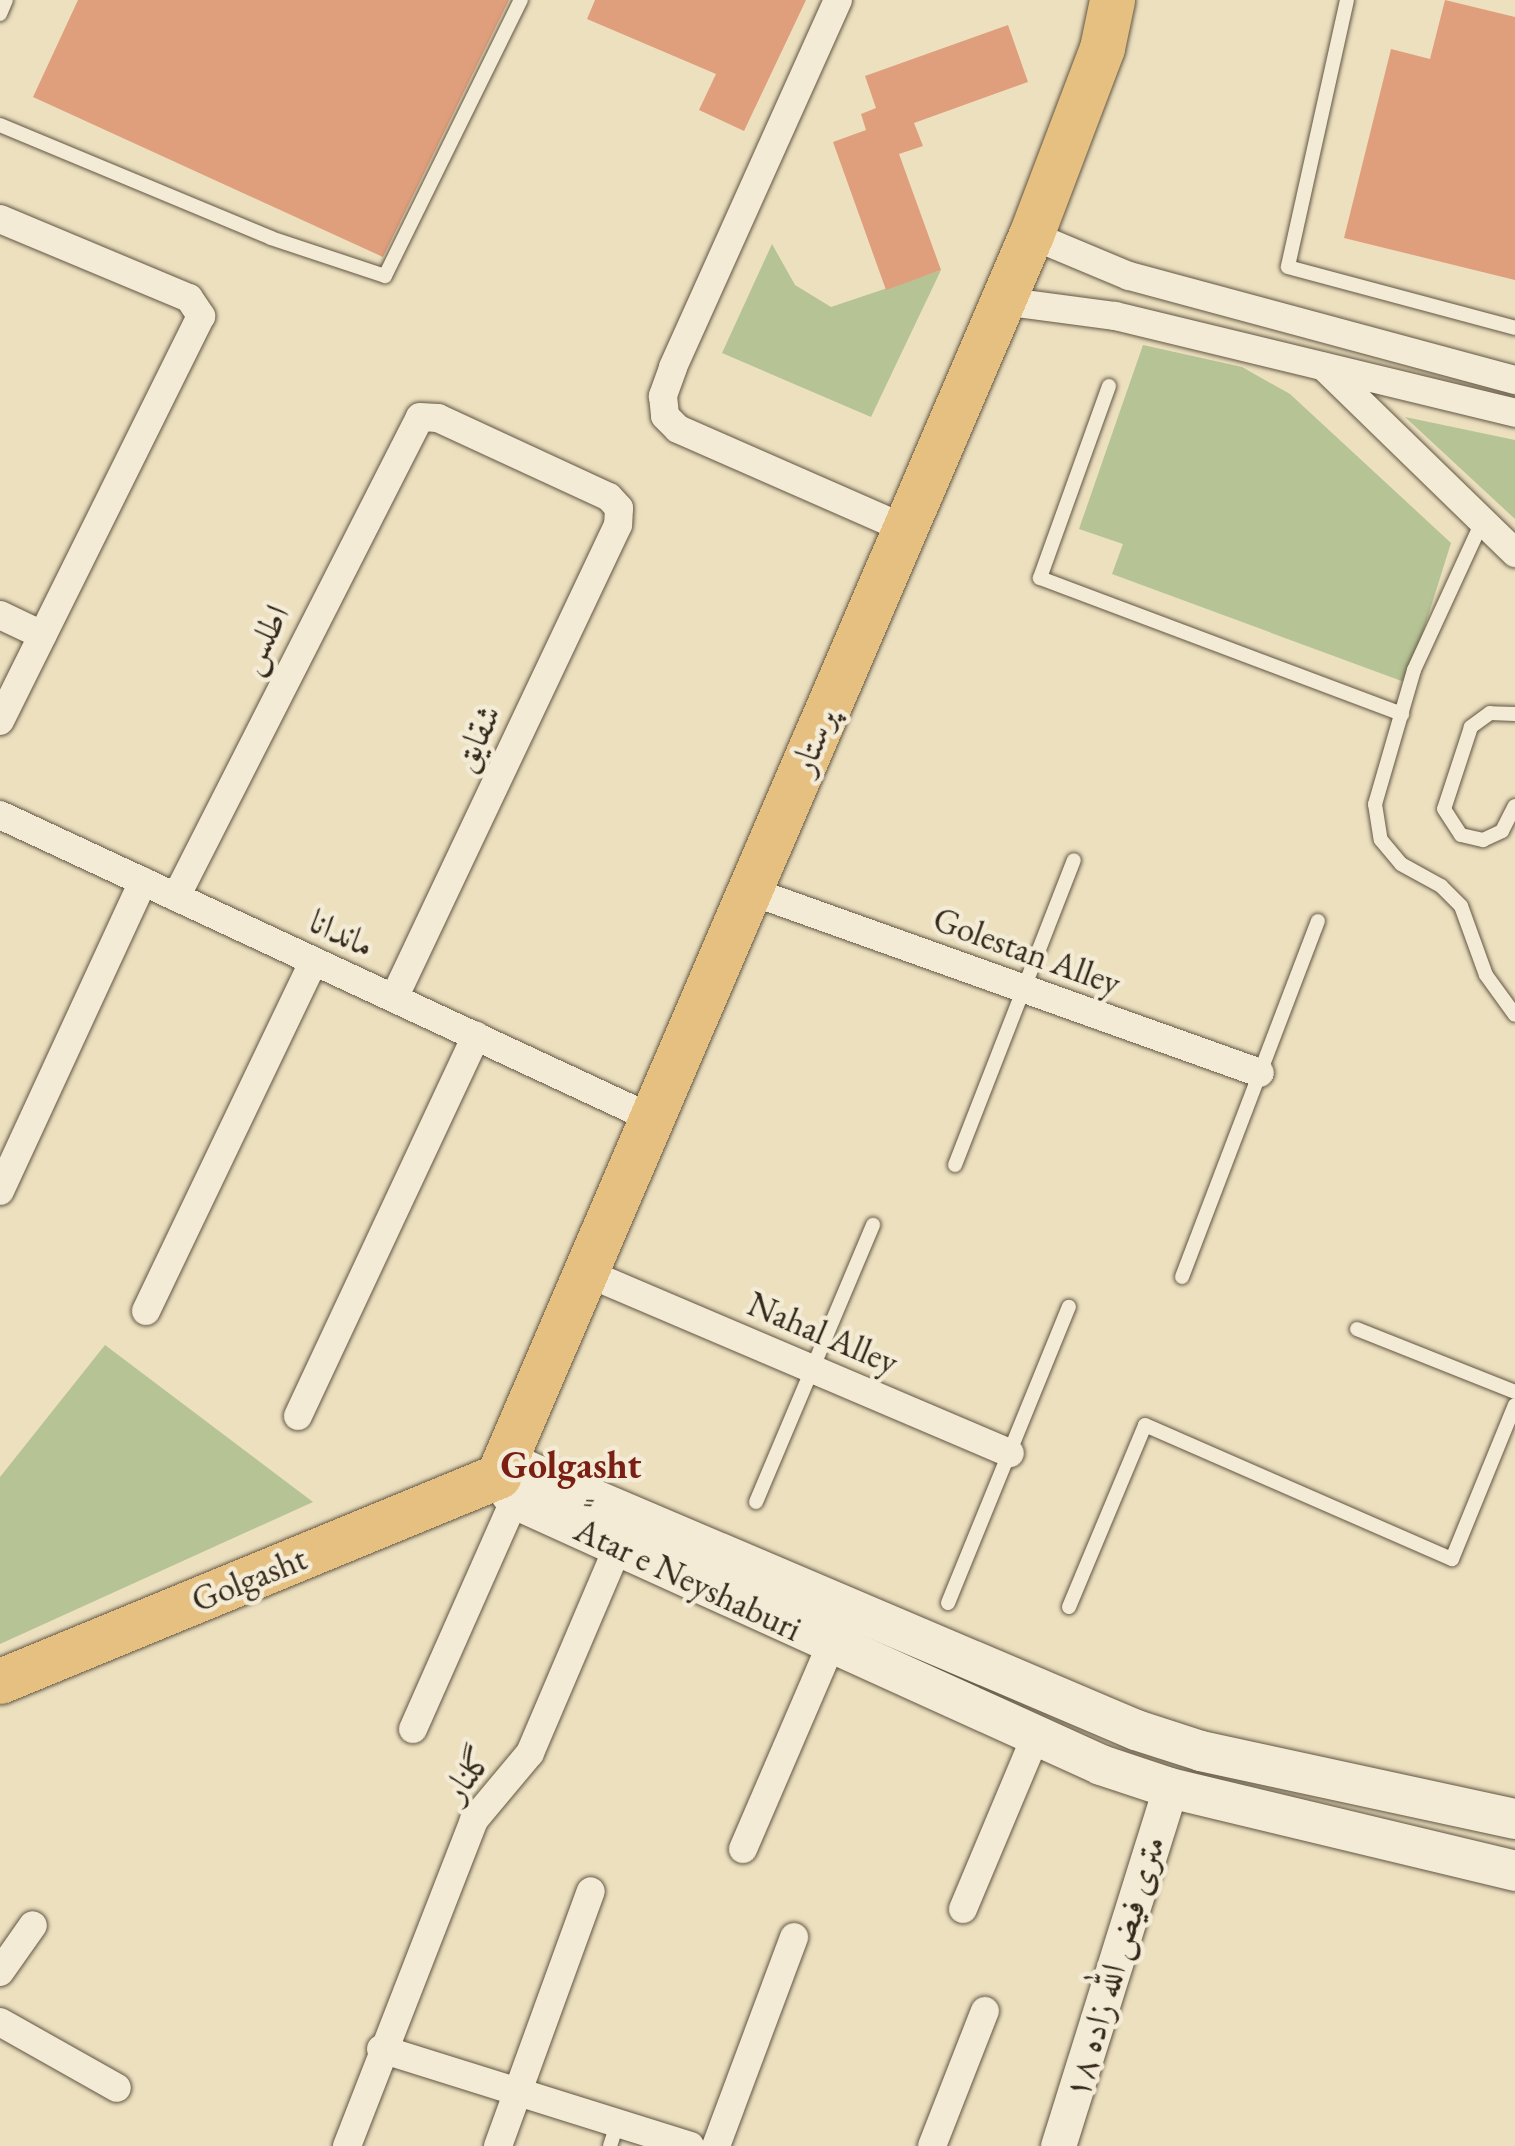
<!DOCTYPE html>
<meta charset="utf-8">
<style>
body{margin:0}
#map{position:relative;width:1515px;height:2146px;overflow:hidden;background:#ece0bf;font-family:"EB Garamond",Amiri,serif}
div>[style]{position:absolute}
.green>*{inset:0;background:#b6c394}
.building>*{inset:0;background:#e09f7c}
.roads{filter:drop-shadow(0 0 2px #625644) drop-shadow(0 0 2px #625644)}
.service>*{height:14px;margin:-7px;padding:0 7px;transform-origin:7px;border-radius:7px;background:#f3ebd5}
.minor>*{height:28px;margin:-14px;padding:0 14px;transform-origin:14px;border-radius:14px;background:#f3ebd5}
.tertiary>*{height:35px;margin:-17.5px;padding:0 17.5px;transform-origin:17.5px;border-radius:17.5px;background:#f3ebd5}
.secondary>*{height:40px;margin:-20px;padding:0 20px;transform-origin:20px;border-radius:20px;background:#f3ebd5}
.primary>*{height:45px;margin:-22.5px;padding:0 22.5px;transform-origin:22.5px;border-radius:22.5px;background:#e6c080}
span{translate:-50% -50%;white-space:nowrap;text-align:center;line-height:1.15;-webkit-text-stroke:9px #f3ebd5;paint-order:stroke}
.street-label{font-size:35px;color:#34281b}
.neighbourhood-label{font-size:38px;color:#7a1f14;font-weight:700}
</style>
<div id="map">
<div class="green">
<div style="clip-path:polygon(772px 244px,795px 285px,831px 307px,941px 270px,871px 417px,722px 353px)"></div>
<div style="clip-path:polygon(1143px 345px,1242px 367px,1290px 394px,1451px 543px,1407px 683px,1112px 574px,1123px 544px,1079px 529px)"></div>
<div style="clip-path:polygon(1405px 417px,1515px 440px,1515px 519px)"></div>
<div style="clip-path:polygon(105px 1345px,313px 1502px,0 1644px,0 1477px)"></div>
</div>
<div class="building">
<div style="clip-path:polygon(78px 0,509px 0,383px 257px,33px 97px)"></div>
<div style="clip-path:polygon(595px 0,806px 0,744px 131px,699px 110px,716px 74px,587px 19px)"></div>
<div style="clip-path:polygon(1445px 0,1515px 17px,1515px 280px,1344px 238px,1391px 49px,1430px 59px)"></div>
<div style="clip-path:polygon(1008px 25px,1028px 82px,914px 123px,923px 146px,899px 154px,941px 270px,886px 290px,833px 142px,866px 130px,861px 114px,876px 108px,865px 76px)"></div>
</div>
<div class="roads">
<div class="service">
<div style="left:1347px;top:0;width:273px;rotate:102.5deg"></div>
<div style="left:1288px;top:267px;width:235px;rotate:15deg"></div>
<div style="left:0;top:14px;width:15px;rotate:-67deg"></div>
<div style="left:0;top:125px;width:294px;rotate:22.6deg"></div>
<div style="left:271px;top:238px;width:120px;rotate:18.4deg"></div>
<div style="left:385px;top:276px;width:308px;rotate:-63.8deg"></div>
<div style="left:1109px;top:386px;width:204px;rotate:109.8deg"></div>
<div style="left:1040px;top:578px;width:387px;rotate:20.6deg"></div>
<div style="left:1482px;top:522px;width:163px;rotate:114.7deg"></div>
<div style="left:1414px;top:670px;width:140px;rotate:106.2deg"></div>
<div style="left:1375px;top:804px;width:36px;rotate:81deg"></div>
<div style="left:1381px;top:840px;width:31px;rotate:50deg"></div>
<div style="left:1401px;top:864px;width:46px;rotate:28.8deg"></div>
<div style="left:1441px;top:886px;width:28px;rotate:45deg"></div>
<div style="left:1461px;top:906px;width:73px;rotate:70.1deg"></div>
<div style="left:1486px;top:975px;width:49px;rotate:54.1deg"></div>
<div style="left:1515px;top:714px;width:25px;rotate:-178deg"></div>
<div style="left:1490px;top:713px;width:24px;rotate:144deg"></div>
<div style="left:1471px;top:727px;width:86px;rotate:108.2deg"></div>
<div style="left:1444px;top:809px;width:31px;rotate:57deg"></div>
<div style="left:1461px;top:835px;width:23px;rotate:13deg"></div>
<div style="left:1483px;top:840px;width:21px;rotate:-25deg"></div>
<div style="left:1502px;top:831px;width:28px;rotate:-63deg"></div>
<div style="left:955px;top:1165px;width:327px;rotate:-68.7deg"></div>
<div style="left:1182px;top:1277px;width:381px;rotate:-69.1deg"></div>
<div style="left:1357px;top:1329px;width:170px;rotate:21.7deg"></div>
<div style="left:756px;top:1502px;width:301px;rotate:-67.1deg"></div>
<div style="left:948px;top:1603px;width:320px;rotate:-67.8deg"></div>
<div style="left:1069px;top:1607px;width:197px;rotate:-67.3deg"></div>
<div style="left:1145px;top:1425px;width:335px;rotate:23.6deg"></div>
<div style="left:1452px;top:1559px;width:166px;rotate:-67.8deg"></div>
<div style="left:610px;top:2146px;width:25px;rotate:-72deg"></div>
</div>
<div class="minor">
<div style="left:838px;top:0;width:403px;rotate:114.2deg"></div>
<div style="left:673px;top:368px;width:30px;rotate:110deg"></div>
<div style="left:663px;top:396px;width:20px;rotate:84deg"></div>
<div style="left:665px;top:416px;width:18px;rotate:45deg"></div>
<div style="left:678px;top:429px;width:247px;rotate:23.7deg"></div>
<div style="left:0;top:219px;width:205px;rotate:22.7deg"></div>
<div style="left:189px;top:298px;width:22px;rotate:56deg"></div>
<div style="left:201px;top:316px;width:452px;rotate:116.4deg"></div>
<div style="left:1031px;top:235px;width:106px;rotate:22.7deg"></div>
<div style="left:1129px;top:276px;width:400px;rotate:15.1deg"></div>
<div style="left:1002px;top:301px;width:114px;rotate:7.6deg"></div>
<div style="left:1115px;top:316px;width:412px;rotate:13.6deg"></div>
<div style="left:1324px;top:367px;width:267px;rotate:44.2deg"></div>
<div style="left:0;top:615px;width:47px;rotate:25.5deg"></div>
<div style="left:0;top:815px;width:718px;rotate:24.96deg"></div>
<div style="left:176px;top:897px;width:538px;rotate:-63.05deg"></div>
<div style="left:420px;top:417px;width:18px;rotate:3deg"></div>
<div style="left:438px;top:418px;width:188px;rotate:24.8deg"></div>
<div style="left:609px;top:497px;width:15px;rotate:48deg"></div>
<div style="left:619px;top:508px;width:17px;rotate:93deg"></div>
<div style="left:618px;top:525px;width:523px;rotate:115.34deg"></div>
<div style="left:770px;top:898px;width:520px;rotate:19.65deg"></div>
<div style="left:0;top:1191px;width:341px;rotate:-65.2deg"></div>
<div style="left:606px;top:1281px;width:439px;rotate:23.1deg"></div>
<div style="left:146px;top:1311px;width:388px;rotate:-64.4deg"></div>
<div style="left:298px;top:1416px;width:420px;rotate:-64.9deg"></div>
<div style="left:413px;top:1729px;width:252px;rotate:-66.1deg"></div>
<div style="left:743px;top:1849px;width:222px;rotate:-66.7deg"></div>
<div style="left:963px;top:1909px;width:186px;rotate:-67.2deg"></div>
<div style="left:0;top:1972px;width:57px;rotate:-54.9deg"></div>
<div style="left:0;top:2022px;width:134px;rotate:29.4deg"></div>
<div style="left:381px;top:2049px;width:324px;rotate:17.4deg"></div>
<div style="left:347px;top:2146px;width:350px;rotate:-68.7deg"></div>
<div style="left:474px;top:1820px;width:87px;rotate:-50.1deg"></div>
<div style="left:530px;top:1753px;width:224px;rotate:-66.9deg"></div>
<div style="left:498px;top:2146px;width:271px;rotate:-70deg"></div>
<div style="left:716px;top:2146px;width:223px;rotate:-69.5deg"></div>
<div style="left:932px;top:2146px;width:145px;rotate:-68.6deg"></div>
</div>
<div class="tertiary">
<div style="left:1058px;top:2146px;width:375px;rotate:-72.6deg"></div>
</div>
<div class="secondary">
<div style="left:1515px;top:1819px;width:321px;rotate:-167.8deg"></div>
<div style="left:1201px;top:1751px;width:68px;rotate:-162.1deg"></div>
<div style="left:1136px;top:1730px;width:662px;rotate:-156.96deg"></div>
<div style="left:527px;top:1471px;width:29px;rotate:170deg"></div>
<div style="left:498px;top:1476px;width:29px;rotate:54deg"></div>
<div style="left:515px;top:1499px;width:644px;rotate:24.41deg"></div>
<div style="left:1101px;top:1765px;width:73px;rotate:18.4deg"></div>
<div style="left:1170px;top:1788px;width:355px;rotate:13.5deg"></div>
</div>
<div class="primary">
<div style="left:0;top:1681px;width:539px;rotate:-22.37deg"></div>
<div style="left:498px;top:1476px;width:1351px;rotate:-66.76deg"></div>
<div style="left:1031px;top:235px;width:200px;rotate:-69.2deg"></div>
<div style="left:1102px;top:48px;width:49px;rotate:-78.2deg"></div>
</div>
</div>
<div class="street-label">
<span style="left:263px;top:639px;rotate:-63deg">اطلس</span>
<span style="left:476px;top:738px;rotate:-65deg">شقایق</span>
<span style="left:813px;top:741px;rotate:-67deg">پرستار</span>
<span style="left:342px;top:933px;rotate:25deg">ماندانا</span>
<span style="left:1027px;top:951px;rotate:20deg">Golestan Alley</span>
<span style="left:823px;top:1333px;rotate:23deg">Nahal Alley</span>
<span style="left:249px;top:1579px;rotate:-22deg">Golgasht</span>
<span style="left:688px;top:1579px;rotate:25deg">ََAtar e Neyshaburi</span>
<span style="left:467px;top:1774px;rotate:-53deg">گلنار</span>
<span style="left:1114px;top:1967px;rotate:-73deg">۱۸ متری فیض الله زاده</span>
</div>
<div class="neighbourhood-label">
<span style="left:571px;top:1465px">Golgasht</span>
</div>
</div>
